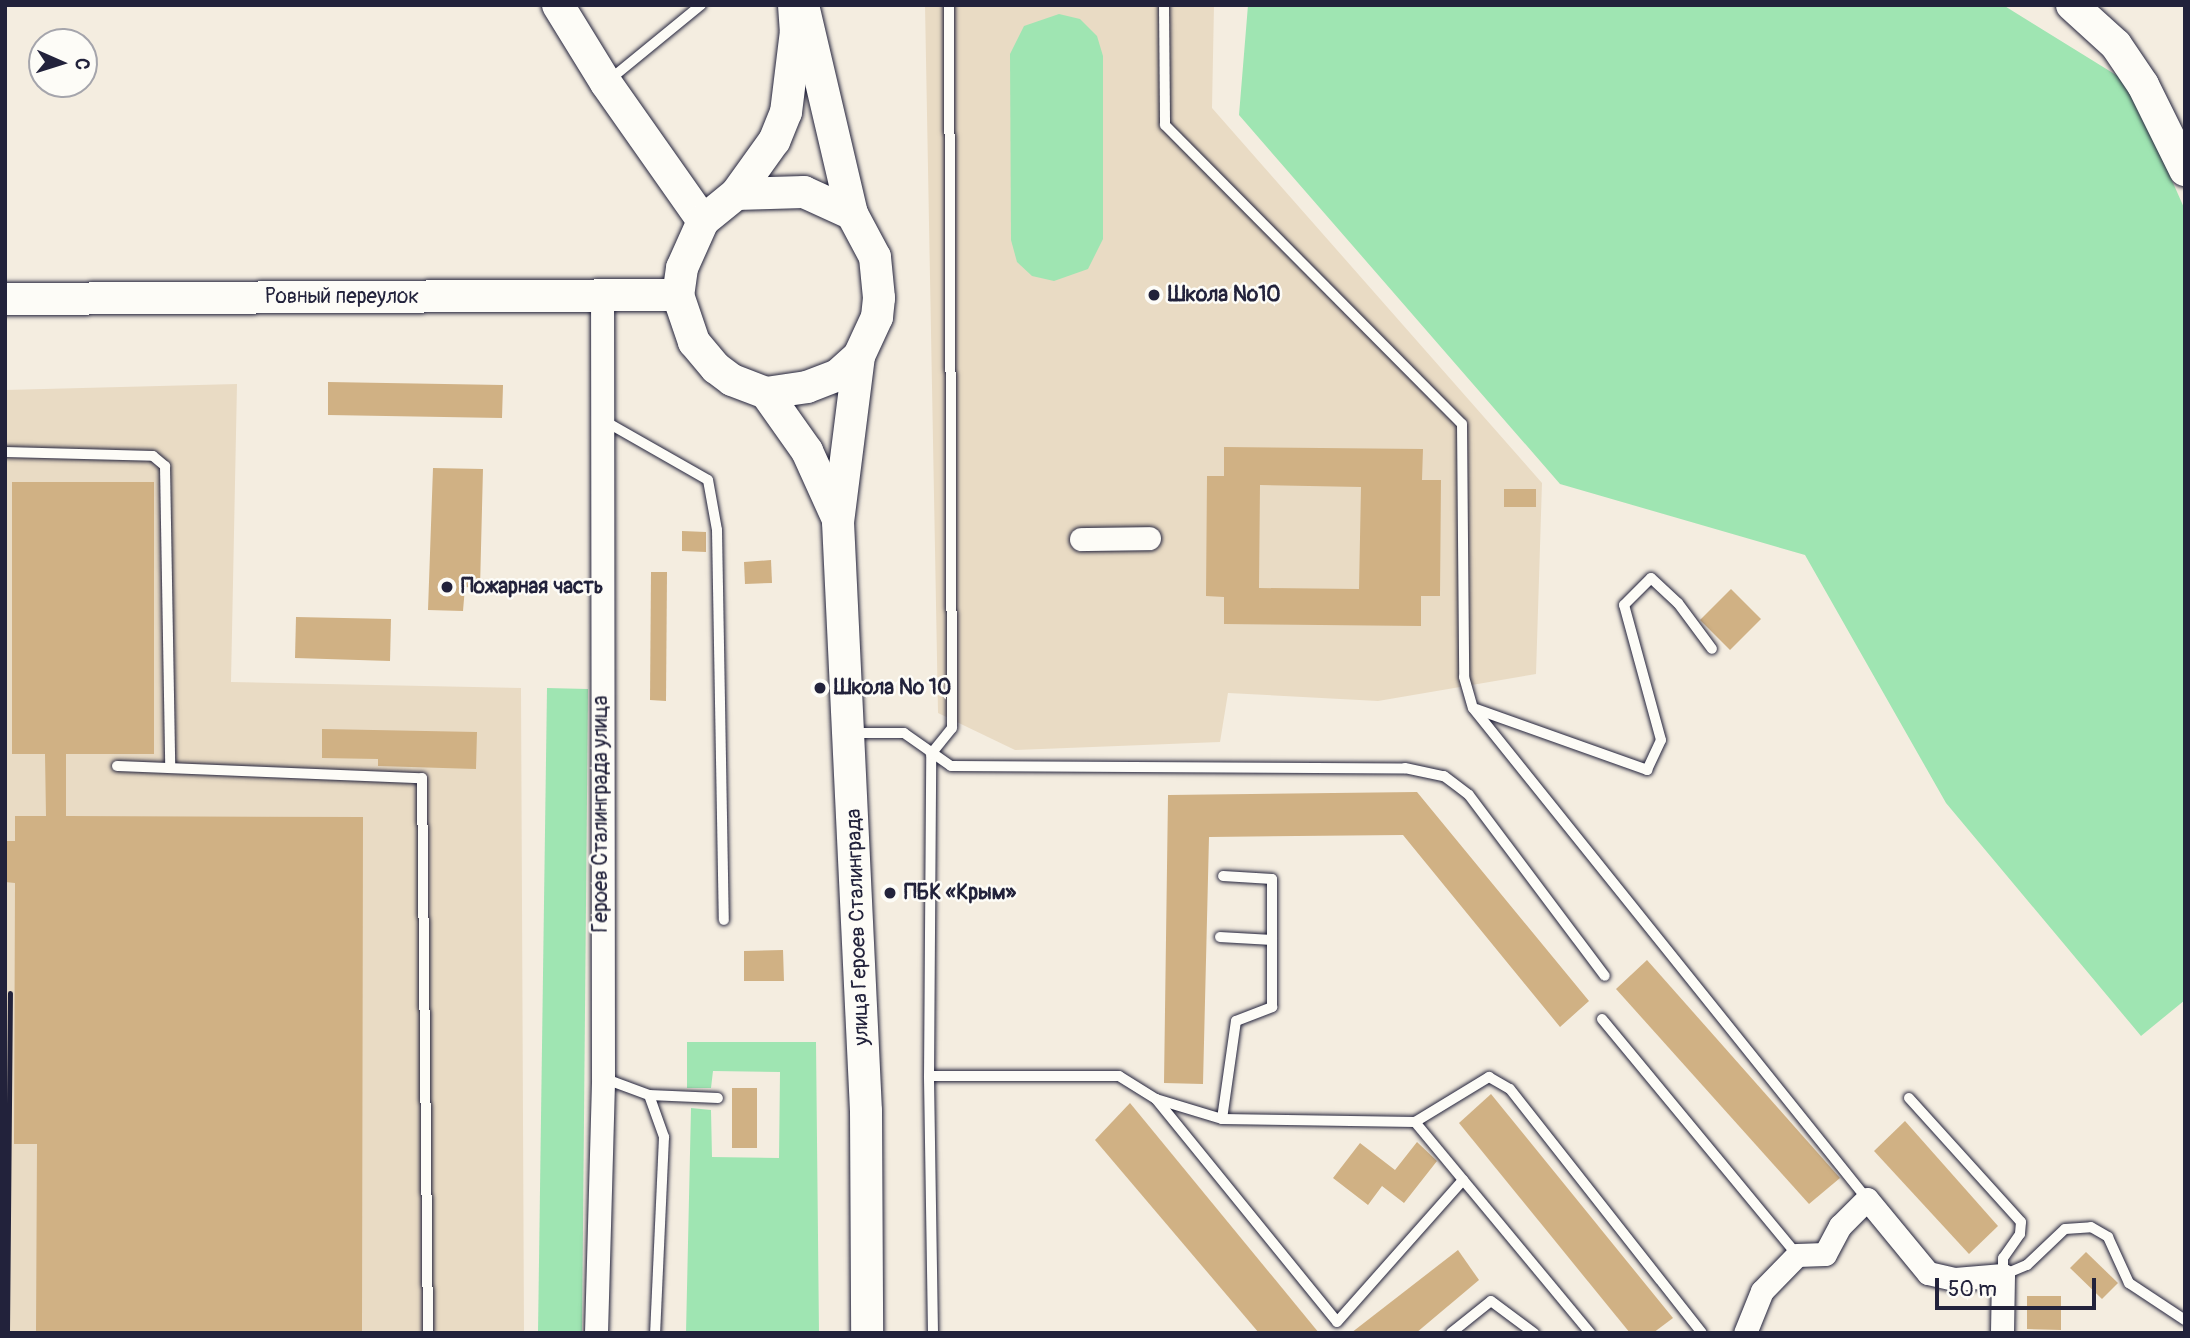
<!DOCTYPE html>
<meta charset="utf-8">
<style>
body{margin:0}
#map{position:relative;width:2190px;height:1338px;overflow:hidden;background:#f4ede0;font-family:Pangolin,sans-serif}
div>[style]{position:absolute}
.built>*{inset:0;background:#e9dbc4}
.green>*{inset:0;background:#9fe5b2}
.building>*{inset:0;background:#d0b184}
.roads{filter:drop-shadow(0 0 2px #22223b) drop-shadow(0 0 2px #22223b)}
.lane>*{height:10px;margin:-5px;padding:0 5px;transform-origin:5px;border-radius:5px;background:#fdfcf7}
.street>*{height:23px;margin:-11.5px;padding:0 11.5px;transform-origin:11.5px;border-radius:11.5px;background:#fdfcf7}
.secondary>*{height:32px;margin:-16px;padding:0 16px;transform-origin:16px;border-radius:16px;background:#fdfcf7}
.rail>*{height:5px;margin:-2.5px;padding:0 2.5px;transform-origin:2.5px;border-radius:2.5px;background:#22223b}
.dots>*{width:19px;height:19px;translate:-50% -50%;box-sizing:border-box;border:4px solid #fdfcf7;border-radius:50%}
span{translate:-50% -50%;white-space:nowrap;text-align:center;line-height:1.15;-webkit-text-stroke:5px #fdfcf7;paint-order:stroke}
.poi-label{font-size:21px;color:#22223b;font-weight:700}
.left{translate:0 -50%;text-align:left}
.street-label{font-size:21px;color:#22223b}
.frame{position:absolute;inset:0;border:7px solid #22223b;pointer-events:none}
.north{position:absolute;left:28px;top:28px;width:70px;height:70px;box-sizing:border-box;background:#fdfcf7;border:2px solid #a5a5ac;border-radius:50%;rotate:93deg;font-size:19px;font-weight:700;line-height:28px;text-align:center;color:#22223b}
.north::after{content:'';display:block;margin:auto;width:24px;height:32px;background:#22223b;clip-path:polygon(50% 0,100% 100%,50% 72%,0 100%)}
.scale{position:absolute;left:1935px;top:1278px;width:161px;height:32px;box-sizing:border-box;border:4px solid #22223b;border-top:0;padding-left:9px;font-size:21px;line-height:24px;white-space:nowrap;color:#22223b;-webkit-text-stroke:5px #fdfcf7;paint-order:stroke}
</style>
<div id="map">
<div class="built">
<div style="clip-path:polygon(925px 5px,1214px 5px,1212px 108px,1542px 483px,1536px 674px,1378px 701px,1228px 693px,1220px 742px,1015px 750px,938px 713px)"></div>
<div style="clip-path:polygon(237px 384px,231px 682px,521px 688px,524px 1333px,5px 1333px,5px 390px)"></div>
</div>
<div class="green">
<div style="clip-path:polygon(1248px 5px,2003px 5px,2129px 83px,2185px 210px,2185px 1000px,2141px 1036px,1946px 803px,1805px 555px,1560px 484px,1239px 115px)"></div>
<div style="clip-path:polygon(1059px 14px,1080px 19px,1097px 36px,1103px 56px,1103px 239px,1088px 269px,1054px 281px,1032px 276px,1017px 262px,1011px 240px,1010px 54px,1024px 26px)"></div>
<div style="clip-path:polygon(547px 688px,588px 689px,582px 1333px,538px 1333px)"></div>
<div style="clip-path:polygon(687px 1042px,816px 1042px,819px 1333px,686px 1333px,691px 1108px,711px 1110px,712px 1157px,779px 1158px,780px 1072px,713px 1071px,711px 1088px,687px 1088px)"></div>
</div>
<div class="building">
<div style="clip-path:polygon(328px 382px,503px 385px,502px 418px,328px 415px)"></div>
<div style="clip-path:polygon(evenodd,1224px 447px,1423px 449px,1422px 480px,1441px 480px,1440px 596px,1421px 596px,1421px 626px,1224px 624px,1224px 597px,1206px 596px,1207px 476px,1224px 476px,1224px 447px,1260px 485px,1361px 487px,1359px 589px,1259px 588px,1260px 485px)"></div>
<div style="clip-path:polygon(433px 468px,483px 469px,480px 588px,465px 587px,463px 611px,428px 610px)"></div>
<div style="clip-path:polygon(12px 482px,154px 482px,154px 754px,66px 754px,66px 816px,363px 817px,362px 1333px,36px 1333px,37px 1144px,14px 1144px,15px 883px,5px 882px,5px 841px,15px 841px,15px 816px,46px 816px,45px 754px,12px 754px)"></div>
<div style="clip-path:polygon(1504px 489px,1536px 489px,1536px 507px,1504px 507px)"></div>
<div style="clip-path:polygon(682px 531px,706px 532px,706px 552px,682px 551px)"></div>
<div style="clip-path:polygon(771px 560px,772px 583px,745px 584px,744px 562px)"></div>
<div style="clip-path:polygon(651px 572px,667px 572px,666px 701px,650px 700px)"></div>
<div style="clip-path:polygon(1731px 589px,1761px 619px,1730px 650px,1700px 620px)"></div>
<div style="clip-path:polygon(296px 617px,391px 619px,390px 661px,295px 658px)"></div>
<div style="clip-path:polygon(322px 729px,477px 732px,476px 769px,378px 766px,378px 759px,322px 758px)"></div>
<div style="clip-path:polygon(1417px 792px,1589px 1001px,1560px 1027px,1403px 835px,1209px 837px,1203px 1084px,1164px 1083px,1168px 795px)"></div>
<div style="clip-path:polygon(783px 950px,784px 981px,744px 981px,744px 951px)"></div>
<div style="clip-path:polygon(1647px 960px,1840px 1178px,1809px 1204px,1616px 989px)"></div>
<div style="clip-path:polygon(732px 1088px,757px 1088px,757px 1148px,732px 1148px)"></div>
<div style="clip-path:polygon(1491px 1094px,1673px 1318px,1653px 1333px,1630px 1333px,1459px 1123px)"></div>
<div style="clip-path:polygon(1130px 1103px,1319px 1333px,1259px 1333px,1095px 1140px)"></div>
<div style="clip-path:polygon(1905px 1121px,1998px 1226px,1969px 1254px,1874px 1151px)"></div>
<div style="clip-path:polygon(1417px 1142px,1437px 1161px,1404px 1203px,1382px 1186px,1368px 1205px,1333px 1178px,1360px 1143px,1395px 1170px)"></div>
<div style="clip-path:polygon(1458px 1250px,1479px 1280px,1416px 1333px,1351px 1333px)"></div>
<div style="clip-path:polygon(2086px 1252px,2118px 1283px,2102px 1299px,2070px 1268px)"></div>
<div style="clip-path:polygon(2027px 1296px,2061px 1296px,2061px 1330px,2027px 1329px)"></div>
</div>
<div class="roads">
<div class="lane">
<div style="left:1164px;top:5px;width:120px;rotate:89.5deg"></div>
<div style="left:1165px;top:125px;width:421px;rotate:45.2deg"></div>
<div style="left:1462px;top:424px;width:253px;rotate:89.5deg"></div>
<div style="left:1464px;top:677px;width:32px;rotate:74deg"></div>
<div style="left:1473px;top:708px;width:630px;rotate:51.25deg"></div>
<div style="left:608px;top:81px;width:120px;rotate:-39.3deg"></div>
<div style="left:601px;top:419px;width:123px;rotate:29.7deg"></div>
<div style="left:708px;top:480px;width:51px;rotate:79.8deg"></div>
<div style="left:717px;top:530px;width:390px;rotate:89deg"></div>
<div style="left:5px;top:452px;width:148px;rotate:1.5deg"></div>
<div style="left:153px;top:456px;width:16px;rotate:40deg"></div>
<div style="left:165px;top:466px;width:301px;rotate:89deg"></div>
<div style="left:1476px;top:709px;width:182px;rotate:19.6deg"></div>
<div style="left:1647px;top:770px;width:33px;rotate:-65deg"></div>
<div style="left:1661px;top:740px;width:140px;rotate:-105.3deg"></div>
<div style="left:1624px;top:605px;width:38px;rotate:-45deg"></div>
<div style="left:1651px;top:578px;width:37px;rotate:43deg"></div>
<div style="left:1678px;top:603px;width:57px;rotate:53.5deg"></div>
<div style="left:853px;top:733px;width:51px"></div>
<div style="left:904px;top:733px;width:57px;rotate:35.1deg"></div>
<div style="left:951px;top:766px;width:454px;rotate:0.3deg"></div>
<div style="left:1405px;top:768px;width:40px;rotate:12deg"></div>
<div style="left:1444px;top:776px;width:31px;rotate:37deg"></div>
<div style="left:1469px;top:795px;width:226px;rotate:53.1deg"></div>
<div style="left:117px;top:766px;width:305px;rotate:2.3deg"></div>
<div style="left:422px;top:778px;width:555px;rotate:89.38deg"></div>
<div style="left:1220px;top:937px;width:52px;rotate:3.3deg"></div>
<div style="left:1602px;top:1019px;width:306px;rotate:50.4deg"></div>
<div style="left:929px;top:1076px;width:190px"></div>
<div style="left:1119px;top:1076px;width:44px;rotate:31.9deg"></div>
<div style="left:1156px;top:1099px;width:69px;rotate:16.9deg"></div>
<div style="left:1222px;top:1119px;width:193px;rotate:0.9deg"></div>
<div style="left:1415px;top:1122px;width:274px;rotate:50.3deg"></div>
<div style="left:603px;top:1078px;width:49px;rotate:20.3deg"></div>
<div style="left:649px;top:1095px;width:45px;rotate:70.3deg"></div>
<div style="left:664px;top:1137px;width:196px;rotate:92.6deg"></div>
<div style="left:649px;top:1095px;width:69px;rotate:2.5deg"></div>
<div style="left:1909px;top:1098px;width:167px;rotate:47.9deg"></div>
<div style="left:2021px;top:1222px;width:12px;rotate:95deg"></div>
<div style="left:2020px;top:1234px;width:29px;rotate:125deg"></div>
<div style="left:2003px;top:1258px;width:17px;rotate:90deg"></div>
<div style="left:2003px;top:1275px;width:26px;rotate:-23deg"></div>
<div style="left:2027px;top:1265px;width:52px;rotate:-43.5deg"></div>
<div style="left:2065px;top:1229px;width:26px;rotate:-4deg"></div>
<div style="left:2091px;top:1227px;width:20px;rotate:30deg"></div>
<div style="left:2108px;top:1237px;width:51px;rotate:65.5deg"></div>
<div style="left:2129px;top:1283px;width:67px;rotate:33.5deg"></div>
<div style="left:1156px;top:1099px;width:287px;rotate:50.9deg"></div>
<div style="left:1337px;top:1322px;width:190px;rotate:-48.4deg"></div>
<div style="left:1222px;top:1119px;width:99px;rotate:-81.9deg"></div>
<div style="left:1236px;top:1021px;width:39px;rotate:-21deg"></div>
<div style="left:1272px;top:1007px;width:128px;rotate:-90deg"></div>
<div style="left:1272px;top:879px;width:49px;rotate:-176.5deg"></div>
<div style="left:1415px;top:1122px;width:87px;rotate:-31.3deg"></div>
<div style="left:1489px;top:1077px;width:24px;rotate:30deg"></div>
<div style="left:1510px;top:1089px;width:310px;rotate:51.8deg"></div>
<div style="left:933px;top:1333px;width:257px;rotate:-90.9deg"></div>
<div style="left:929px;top:1076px;width:322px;rotate:-89.6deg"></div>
<div style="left:931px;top:754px;width:33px;rotate:-51deg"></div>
<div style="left:952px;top:728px;width:723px;rotate:-90.24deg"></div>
<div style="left:1451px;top:1333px;width:51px;rotate:-38.7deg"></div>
<div style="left:1491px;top:1301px;width:54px;rotate:36.7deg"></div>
</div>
<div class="street">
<div style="left:1081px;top:539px;width:68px;rotate:-0.8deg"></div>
<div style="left:596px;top:1333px;width:255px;rotate:-88.4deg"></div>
<div style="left:603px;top:1078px;width:782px;rotate:-90.07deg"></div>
<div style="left:1745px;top:1333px;width:45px;rotate:-68deg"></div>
<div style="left:1762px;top:1291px;width:50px;rotate:-45.8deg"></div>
<div style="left:1797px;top:1255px;width:28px;rotate:-2deg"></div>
<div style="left:1825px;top:1254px;width:32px;rotate:-62deg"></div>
<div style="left:1840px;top:1226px;width:38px;rotate:-45deg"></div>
<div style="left:1867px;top:1199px;width:96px;rotate:50.5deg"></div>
<div style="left:1928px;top:1273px;width:28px;rotate:13deg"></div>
<div style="left:1955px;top:1279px;width:48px;rotate:-4.8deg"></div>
<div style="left:2003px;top:1275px;width:58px;rotate:91deg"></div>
</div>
<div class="secondary">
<div style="left:558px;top:5px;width:92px;rotate:58.4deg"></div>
<div style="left:606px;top:83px;width:169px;rotate:54.9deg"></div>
<div style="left:794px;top:5px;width:26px;rotate:86deg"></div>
<div style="left:796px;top:31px;width:82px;rotate:97deg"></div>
<div style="left:786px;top:112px;width:31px;rotate:112deg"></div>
<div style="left:774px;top:141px;width:65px;rotate:125.6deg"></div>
<div style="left:736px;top:194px;width:43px;rotate:140.7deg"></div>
<div style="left:703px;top:221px;width:51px;rotate:114.1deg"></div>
<div style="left:682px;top:268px;width:27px;rotate:98deg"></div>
<div style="left:678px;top:295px;width:50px;rotate:71.2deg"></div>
<div style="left:694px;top:342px;width:34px;rotate:50deg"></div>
<div style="left:716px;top:368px;width:20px;rotate:37deg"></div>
<div style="left:732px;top:380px;width:36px;rotate:21deg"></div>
<div style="left:766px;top:393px;width:41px;rotate:-8.3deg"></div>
<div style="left:807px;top:387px;width:33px;rotate:-21deg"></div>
<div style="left:838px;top:375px;width:28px;rotate:-42deg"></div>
<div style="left:859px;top:356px;width:43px;rotate:-65.2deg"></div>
<div style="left:877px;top:317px;width:19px;rotate:-84deg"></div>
<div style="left:879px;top:298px;width:41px;rotate:-95.6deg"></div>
<div style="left:875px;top:257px;width:49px;rotate:-118.1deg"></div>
<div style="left:852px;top:214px;width:215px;rotate:-103.2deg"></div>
<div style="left:2072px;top:5px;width:59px;rotate:42.3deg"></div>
<div style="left:2116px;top:45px;width:48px;rotate:56deg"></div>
<div style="left:2143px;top:85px;width:95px;rotate:63.7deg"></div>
<div style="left:736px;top:194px;width:68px;rotate:-1.7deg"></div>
<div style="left:804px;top:192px;width:53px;rotate:24.6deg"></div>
<div style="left:5px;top:299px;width:673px;rotate:-0.34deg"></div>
<div style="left:859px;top:356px;width:167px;rotate:97.2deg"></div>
<div style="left:838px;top:522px;width:590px;rotate:87.28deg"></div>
<div style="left:866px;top:1111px;width:222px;rotate:89.7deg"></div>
<div style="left:766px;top:393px;width:71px;rotate:54.7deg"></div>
<div style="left:807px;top:451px;width:72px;rotate:65.6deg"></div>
</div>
</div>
<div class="rail">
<div style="left:7px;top:1333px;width:340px;rotate:-89.5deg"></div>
</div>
<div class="dots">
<div style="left:1154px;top:295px;background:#22223b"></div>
<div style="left:447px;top:587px;background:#22223b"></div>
<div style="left:820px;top:688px;background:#22223b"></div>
<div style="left:890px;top:893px;background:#22223b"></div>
</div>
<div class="poi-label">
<span class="left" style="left:1168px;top:295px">Школа №10</span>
<span class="left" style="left:461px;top:587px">Пожарная часть</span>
<span class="left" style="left:834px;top:688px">Школа № 10</span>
<span class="left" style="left:904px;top:893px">ПБК «Крым»</span>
</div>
<div class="street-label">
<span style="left:342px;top:297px">Ровный переулок</span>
<span style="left:601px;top:814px;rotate:-90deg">Героев Сталинграда улица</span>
<span style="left:858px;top:927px;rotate:-92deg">улица Героев Сталинграда</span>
</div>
<div class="frame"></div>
<div class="north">С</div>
<div class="scale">50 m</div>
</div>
